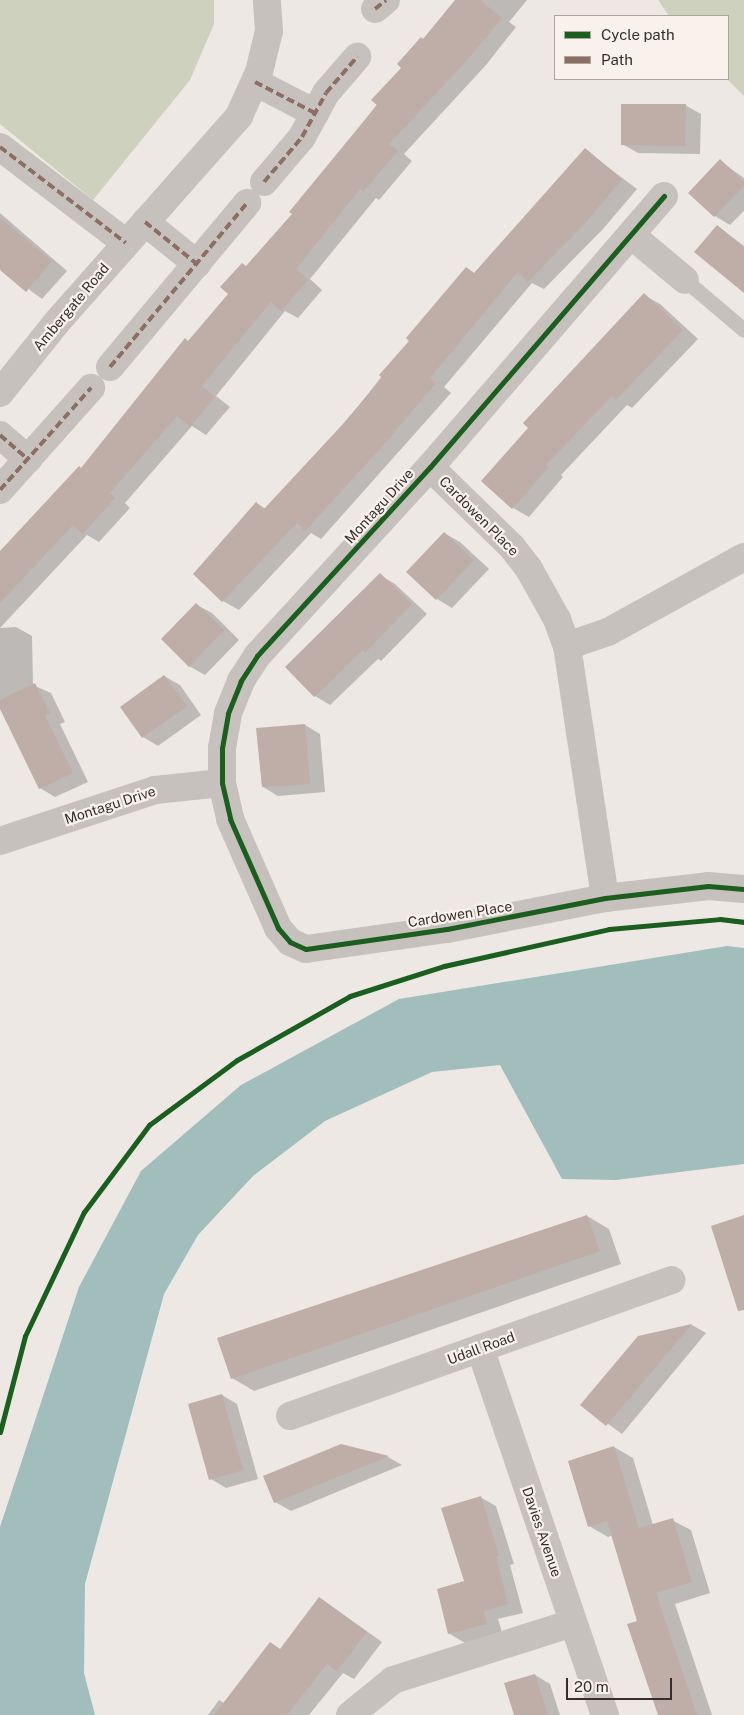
<!DOCTYPE html>
<style>
body{margin:0}
#map{position:relative;width:744px;height:1715px;overflow:hidden;background:#ede8e4;font-family:"Public Sans",sans-serif}
div>[style]{position:absolute}
.green>*{inset:0;background:#cfd1bf}
.water>*{inset:0;background:#a1bebc}
.shadow>*{inset:0;background:#0003}
.building>*{inset:0;background:#bfada8}
.service>*{height:15px;margin:-7.5px;padding:0 7.5px;transform-origin:7.5px;border-radius:7.5px;background:#c7c1bd}
.minor>*{height:28px;margin:-14px;padding:0 14px;transform-origin:14px;border-radius:14px;background:#c7c1bd}
.tertiary>*{height:28px;margin:-14px;padding:0 14px;transform-origin:14px;border-radius:14px;background:#c7c1bd}
.quiet>*{height:4px;margin-top:-2px;transform-origin:0;background:repeating-linear-gradient(90deg,#8d6e63 0 8px,transparent 0 12px)}
.cycleway>*{height:5px;margin:-2.5px;padding:0 2.5px;transform-origin:2.5px;border-radius:2.5px;background:#1b5e20}
span{translate:-50% -50%;white-space:nowrap;text-align:center;line-height:1.15;-webkit-text-stroke:4.5px #f9f2ec;paint-order:stroke}
.street-label{font-size:14px;color:#372e2b}
.legend{position:absolute;left:554px;top:15px;width:175px;height:65px;box-sizing:border-box;background:#f9f2ec;border:1px solid #aba49f;margin:0;padding:6px 9px;list-style:none;font-size:15px;color:#372e2b}
.legend li{display:flex;align-items:center;gap:10px;height:25px}
.legend b{width:25px;border:1px solid #aba49f}
.scale{position:absolute;left:566px;top:1678px;width:106px;height:22px;box-sizing:border-box;border:2px solid #372e2b;border-top:0;padding-left:6px;font-size:15px;line-height:18px;white-space:nowrap;color:#372e2b;-webkit-text-stroke:4px #f9f2ec;paint-order:stroke}
</style>
<div id="map">
<div class="green">
<div style="clip-path:polygon(0 0,214px 0,214px 24px,190px 80px,93px 200px,0 124px)"></div>
<div style="clip-path:polygon(658px 0,744px 0,744px 96px,727px 79px,728px 16px,669px 16px)"></div>
</div>
<div class="water">
<div style="clip-path:polygon(727px 946px,744px 948px,744px 1164px,616px 1180px,562px 1179px,500px 1065px,432px 1072px,325px 1121px,253px 1176px,198px 1235px,164px 1294px,85px 1584px,84px 1673px,95px 1715px,0 1715px,0 1527px,79px 1287px,141px 1171px,241px 1085px,399px 999px)"></div>
</div>
<div class="shadow">
<div style="clip-path:polygon(457px 0,527px 0,509px 22px,516px 27px,486px 65px,404px 154px,412px 161px,379px 200px,376px 198px,310px 279px,322px 290px,298px 318px,285px 311px,216px 396px,230px 407px,206px 435px,192px 426px,125px 503px,130px 508px,99px 542px,87px 535px,0 628px,0 552px,81px 469px,229px 294px,247px 267px,293px 214px)"></div>
<div style="clip-path:polygon(685px 105px,701px 114px,700px 154px,638px 153px,622px 144px)"></div>
<div style="clip-path:polygon(585px 150px,637px 189px,603px 229px,544px 289px,532px 283px,444px 387px,451px 393px,321px 539px,311px 533px,239px 610px,223px 601px,195px 574px,256px 503px,266px 509px,343px 426px,466px 268px,475px 274px)"></div>
<div style="clip-path:polygon(720px 161px,744px 178px,744px 211px,730px 225px,715px 216px,690px 193px)"></div>
<div style="clip-path:polygon(0 213px,67px 271px,42px 299px,0 268px)"></div>
<div style="clip-path:polygon(718px 226px,744px 246px,744px 292px)"></div>
<div style="clip-path:polygon(644px 295px,660px 304px,698px 339px,632px 408px,627px 405px,561px 475px,563px 477px,529px 517px,513px 508px)"></div>
<div style="clip-path:polygon(444px 533px,460px 542px,489px 569px,452px 608px,437px 599px)"></div>
<div style="clip-path:polygon(380px 575px,395px 584px,427px 614px,381px 661px,378px 659px,330px 705px,315px 696px,287px 667px)"></div>
<div style="clip-path:polygon(197px 605px,212px 613px,239px 640px,205px 675px,189px 666px)"></div>
<div style="clip-path:polygon(16px 627px,32px 636px,33px 685px,51px 693px,65px 722px,60px 724px,88px 782px,55px 797px,40px 788px,0 708px,0 628px)"></div>
<div style="clip-path:polygon(164px 676px,180px 685px,201px 715px,158px 746px,143px 737px)"></div>
<div style="clip-path:polygon(305px 725px,320px 734px,325px 792px,278px 796px,263px 787px)"></div>
<div style="clip-path:polygon(587px 1216px,609px 1229px,621px 1264px,254px 1391px,232px 1378px)"></div>
<div style="clip-path:polygon(692px 1325px,706px 1333px,622px 1434px,582px 1405px,638px 1337px)"></div>
<div style="clip-path:polygon(222px 1395px,237px 1404px,258px 1479px,226px 1488px,211px 1479px)"></div>
<div style="clip-path:polygon(341px 1445px,388px 1457px,402px 1465px,291px 1511px,275px 1502px)"></div>
<div style="clip-path:polygon(614px 1447px,633px 1458px,653px 1525px,672px 1520px,691px 1530px,710px 1593px,675px 1604px,712px 1715px,659px 1715px,638px 1621px,613px 1535px,608px 1537px,589px 1526px)"></div>
<div style="clip-path:polygon(480px 1497px,496px 1506px,514px 1564px,510px 1565px,523px 1613px,498px 1619px,502px 1632px,465px 1643px,450px 1634px,438px 1590px,466px 1582px)"></div>
<div style="clip-path:polygon(320px 1598px,382px 1642px,354px 1679px,343px 1673px,309px 1715px,208px 1715px,219px 1700px,224px 1703px,271px 1643px,281px 1650px)"></div>
<div style="clip-path:polygon(535px 1675px,550px 1684px,560px 1715px,515px 1715px)"></div>
</div>
<div class="building">
<div style="clip-path:polygon(455px 0,480px 0,502px 18px,470px 57px,389px 144px,398px 151px,363px 192px,360px 189px,296px 269px,308px 280px,281px 311px,271px 302px,218px 366px,202px 386px,215px 397px,190px 427px,177px 416px,110px 493px,115px 498px,83px 534px,73px 525px,0 603px,0 551px,79px 466px,81px 468px,185px 338px,188px 341px,228px 294px,220px 287px,242px 263px,246px 266px,292px 214px,289px 212px,377px 105px,371px 100px,401px 68px,397px 64px,421px 37px,423px 39px)"></div>
<div style="clip-path:polygon(621px 104px,686px 104px,685px 146px,621px 145px)"></div>
<div style="clip-path:polygon(585px 148px,622px 179px,588px 220px,528px 282px,518px 272px,430px 378px,436px 383px,380px 449px,305px 531px,297px 523px,222px 602px,193px 574px,256px 502px,264px 509px,342px 425px,382px 378px,379px 375px,409px 341px,406px 338px,466px 267px,474px 273px)"></div>
<div style="clip-path:polygon(720px 159px,744px 182px,744px 186px,714px 217px,688px 193px)"></div>
<div style="clip-path:polygon(0 218px,52px 261px,26px 292px,0 270px)"></div>
<div style="clip-path:polygon(717px 225px,744px 248px,744px 293px,694px 252px)"></div>
<div style="clip-path:polygon(644px 293px,683px 330px,616px 400px,612px 396px,546px 465px,549px 467px,512px 509px,481px 481px,528px 428px,523px 423px)"></div>
<div style="clip-path:polygon(444px 532px,474px 560px,436px 600px,406px 572px)"></div>
<div style="clip-path:polygon(380px 573px,412px 604px,365px 653px,363px 650px,314px 697px,285px 667px)"></div>
<div style="clip-path:polygon(196px 603px,224px 630px,189px 667px,161px 639px)"></div>
<div style="clip-path:polygon(164px 675px,187px 706px,142px 738px,120px 707px)"></div>
<div style="clip-path:polygon(35px 683px,50px 713px,45px 716px,73px 773px,39px 789px,0 709px,0 700px)"></div>
<div style="clip-path:polygon(305px 724px,310px 784px,262px 787px,256px 728px)"></div>
<div style="clip-path:polygon(587px 1215px,600px 1251px,231px 1379px,217px 1338px)"></div>
<div style="clip-path:polygon(744px 1215px,744px 1310px,738px 1311px,711px 1226px)"></div>
<div style="clip-path:polygon(692px 1324px,606px 1426px,580px 1405px,638px 1336px)"></div>
<div style="clip-path:polygon(222px 1394px,243px 1470px,209px 1480px,188px 1404px)"></div>
<div style="clip-path:polygon(341px 1444px,389px 1456px,274px 1503px,263px 1476px)"></div>
<div style="clip-path:polygon(614px 1446px,639px 1528px,673px 1518px,692px 1582px,656px 1593px,697px 1715px,658px 1715px,627px 1624px,637px 1621px,607px 1521px,588px 1527px,568px 1461px)"></div>
<div style="clip-path:polygon(481px 1496px,499px 1555px,496px 1556px,508px 1604px,484px 1611px,487px 1624px,448px 1634px,437px 1589px,464px 1581px,441px 1508px)"></div>
<div style="clip-path:polygon(319px 1597px,367px 1632px,337px 1671px,327px 1664px,287px 1715px,214px 1715px,270px 1642px,280px 1649px)"></div>
<div style="clip-path:polygon(535px 1674px,548px 1715px,514px 1715px,504px 1683px)"></div>
</div>
<div class="service">
<div style="left:685px;top:280px;width:77px;rotate:40.3deg"></div>
</div>
<div class="minor">
<div style="left:375px;top:9px;width:14px;rotate:-39deg"></div>
<div style="left:255px;top:82px;width:68px;rotate:27.3deg"></div>
<div style="left:0;top:147px;width:158px;rotate:37.3deg"></div>
<div style="left:264px;top:182px;width:59px;rotate:-49.8deg"></div>
<div style="left:302px;top:137px;width:50px;rotate:-61.4deg"></div>
<div style="left:326px;top:93px;width:48px;rotate:-49.3deg"></div>
<div style="left:664px;top:196px;width:358px;rotate:130.8deg"></div>
<div style="left:430px;top:467px;width:256px;rotate:132.5deg"></div>
<div style="left:257px;top:656px;width:30px;rotate:123deg"></div>
<div style="left:241px;top:681px;width:35px;rotate:112deg"></div>
<div style="left:228px;top:714px;width:35px;rotate:100deg"></div>
<div style="left:222px;top:748px;width:35px;rotate:90deg"></div>
<div style="left:222px;top:783px;width:37px;rotate:77deg"></div>
<div style="left:230px;top:819px;width:119px;rotate:66.2deg"></div>
<div style="left:278px;top:928px;width:18px;rotate:49deg"></div>
<div style="left:290px;top:942px;width:17px;rotate:24deg"></div>
<div style="left:306px;top:949px;width:142px;rotate:-8.1deg"></div>
<div style="left:447px;top:929px;width:161px;rotate:-11.1deg"></div>
<div style="left:605px;top:898px;width:104px;rotate:-6.6deg"></div>
<div style="left:708px;top:886px;width:36px;rotate:5deg"></div>
<div style="left:145px;top:222px;width:67px;rotate:38.9deg"></div>
<div style="left:631px;top:235px;width:70px;rotate:39.8deg"></div>
<div style="left:110px;top:367px;width:214px;rotate:-50.1deg"></div>
<div style="left:0;top:435px;width:37px;rotate:41deg"></div>
<div style="left:430px;top:467px;width:115px;rotate:44.3deg"></div>
<div style="left:512px;top:547px;width:28px;rotate:52deg"></div>
<div style="left:529px;top:569px;width:57px;rotate:60.8deg"></div>
<div style="left:557px;top:619px;width:29px;rotate:70deg"></div>
<div style="left:567px;top:646px;width:43px;rotate:-18.9deg"></div>
<div style="left:608px;top:632px;width:155px;rotate:-28.9deg"></div>
<div style="left:0;top:490px;width:137px;rotate:-48.3deg"></div>
<div style="left:567px;top:646px;width:255px;rotate:81.4deg"></div>
<div style="left:0;top:841px;width:163px;rotate:-18.2deg"></div>
<div style="left:155px;top:790px;width:67px;rotate:-6deg"></div>
<div style="left:480px;top:1348px;width:388px;rotate:71.2deg"></div>
<div style="left:290px;top:1416px;width:405px;rotate:-19.6deg"></div>
<div style="left:350px;top:1715px;width:55px;rotate:-39.1deg"></div>
<div style="left:393px;top:1680px;width:189px;rotate:-17.6deg"></div>
</div>
<div class="tertiary">
<div style="left:0;top:393px;width:91px;rotate:-51.2deg"></div>
<div style="left:57px;top:322px;width:275px;rotate:-48.5deg"></div>
<div style="left:239px;top:116px;width:48px;rotate:-65.6deg"></div>
<div style="left:259px;top:72px;width:42px;rotate:-76.3deg"></div>
<div style="left:269px;top:31px;width:31px;rotate:-94deg"></div>
</div>
<div class="quiet">
<div style="left:375px;top:9px;width:14px;rotate:-39deg"></div>
<div style="left:255px;top:82px;width:68px;rotate:27.3deg"></div>
<div style="left:0;top:147px;width:158px;rotate:37.3deg"></div>
<div style="left:264px;top:182px;width:59px;rotate:-49.8deg"></div>
<div style="left:302px;top:137px;width:50px;rotate:-61.4deg"></div>
<div style="left:326px;top:93px;width:48px;rotate:-49.3deg"></div>
<div style="left:145px;top:222px;width:67px;rotate:38.9deg"></div>
<div style="left:110px;top:367px;width:214px;rotate:-50.1deg"></div>
<div style="left:0;top:435px;width:37px;rotate:41deg"></div>
<div style="left:0;top:490px;width:137px;rotate:-48.3deg"></div>
</div>
<div class="cycleway">
<div style="left:664px;top:196px;width:358px;rotate:130.8deg"></div>
<div style="left:430px;top:467px;width:256px;rotate:132.5deg"></div>
<div style="left:257px;top:656px;width:30px;rotate:123deg"></div>
<div style="left:241px;top:681px;width:35px;rotate:112deg"></div>
<div style="left:228px;top:714px;width:35px;rotate:100deg"></div>
<div style="left:222px;top:748px;width:35px;rotate:90deg"></div>
<div style="left:222px;top:783px;width:37px;rotate:77deg"></div>
<div style="left:230px;top:819px;width:119px;rotate:66.2deg"></div>
<div style="left:278px;top:928px;width:18px;rotate:49deg"></div>
<div style="left:290px;top:942px;width:17px;rotate:24deg"></div>
<div style="left:306px;top:949px;width:142px;rotate:-8.1deg"></div>
<div style="left:447px;top:929px;width:161px;rotate:-11.1deg"></div>
<div style="left:605px;top:898px;width:104px;rotate:-6.6deg"></div>
<div style="left:708px;top:886px;width:36px;rotate:5deg"></div>
<div style="left:0;top:1432px;width:99px;rotate:-75.4deg"></div>
<div style="left:25px;top:1336px;width:137px;rotate:-64.6deg"></div>
<div style="left:84px;top:1212px;width:109px;rotate:-53.2deg"></div>
<div style="left:149px;top:1125px;width:109px;rotate:-36.5deg"></div>
<div style="left:237px;top:1060px;width:130px;rotate:-29.5deg"></div>
<div style="left:350px;top:996px;width:99px;rotate:-17.7deg"></div>
<div style="left:444px;top:966px;width:169px;rotate:-12.6deg"></div>
<div style="left:609px;top:929px;width:111px;rotate:-5.1deg"></div>
<div style="left:720px;top:919px;width:24px;rotate:7deg"></div>
</div>
<div class="street-label">
<span style="left:71px;top:307px;rotate:-50deg">Ambergate Road</span>
<span style="left:379px;top:506px;rotate:-48deg">Montagu Drive</span>
<span style="left:479px;top:516px;rotate:45deg">Cardowen Place</span>
<span style="left:110px;top:805px;rotate:-18deg">Montagu Drive</span>
<span style="left:460px;top:914px;rotate:-9deg">Cardowen Place</span>
<span style="left:481px;top:1348px;rotate:-20deg">Udall Road</span>
<span style="left:542px;top:1532px;rotate:71deg">Davies Avenue</span>
</div>
<ul class="legend">
<li><b style="height:6px;background:#1b5e20"></b>Cycle path</li>
<li><b style="height:6px;background:#8d6e63"></b>Path</li>
</ul>
<div class="scale">20 m</div>
</div>
